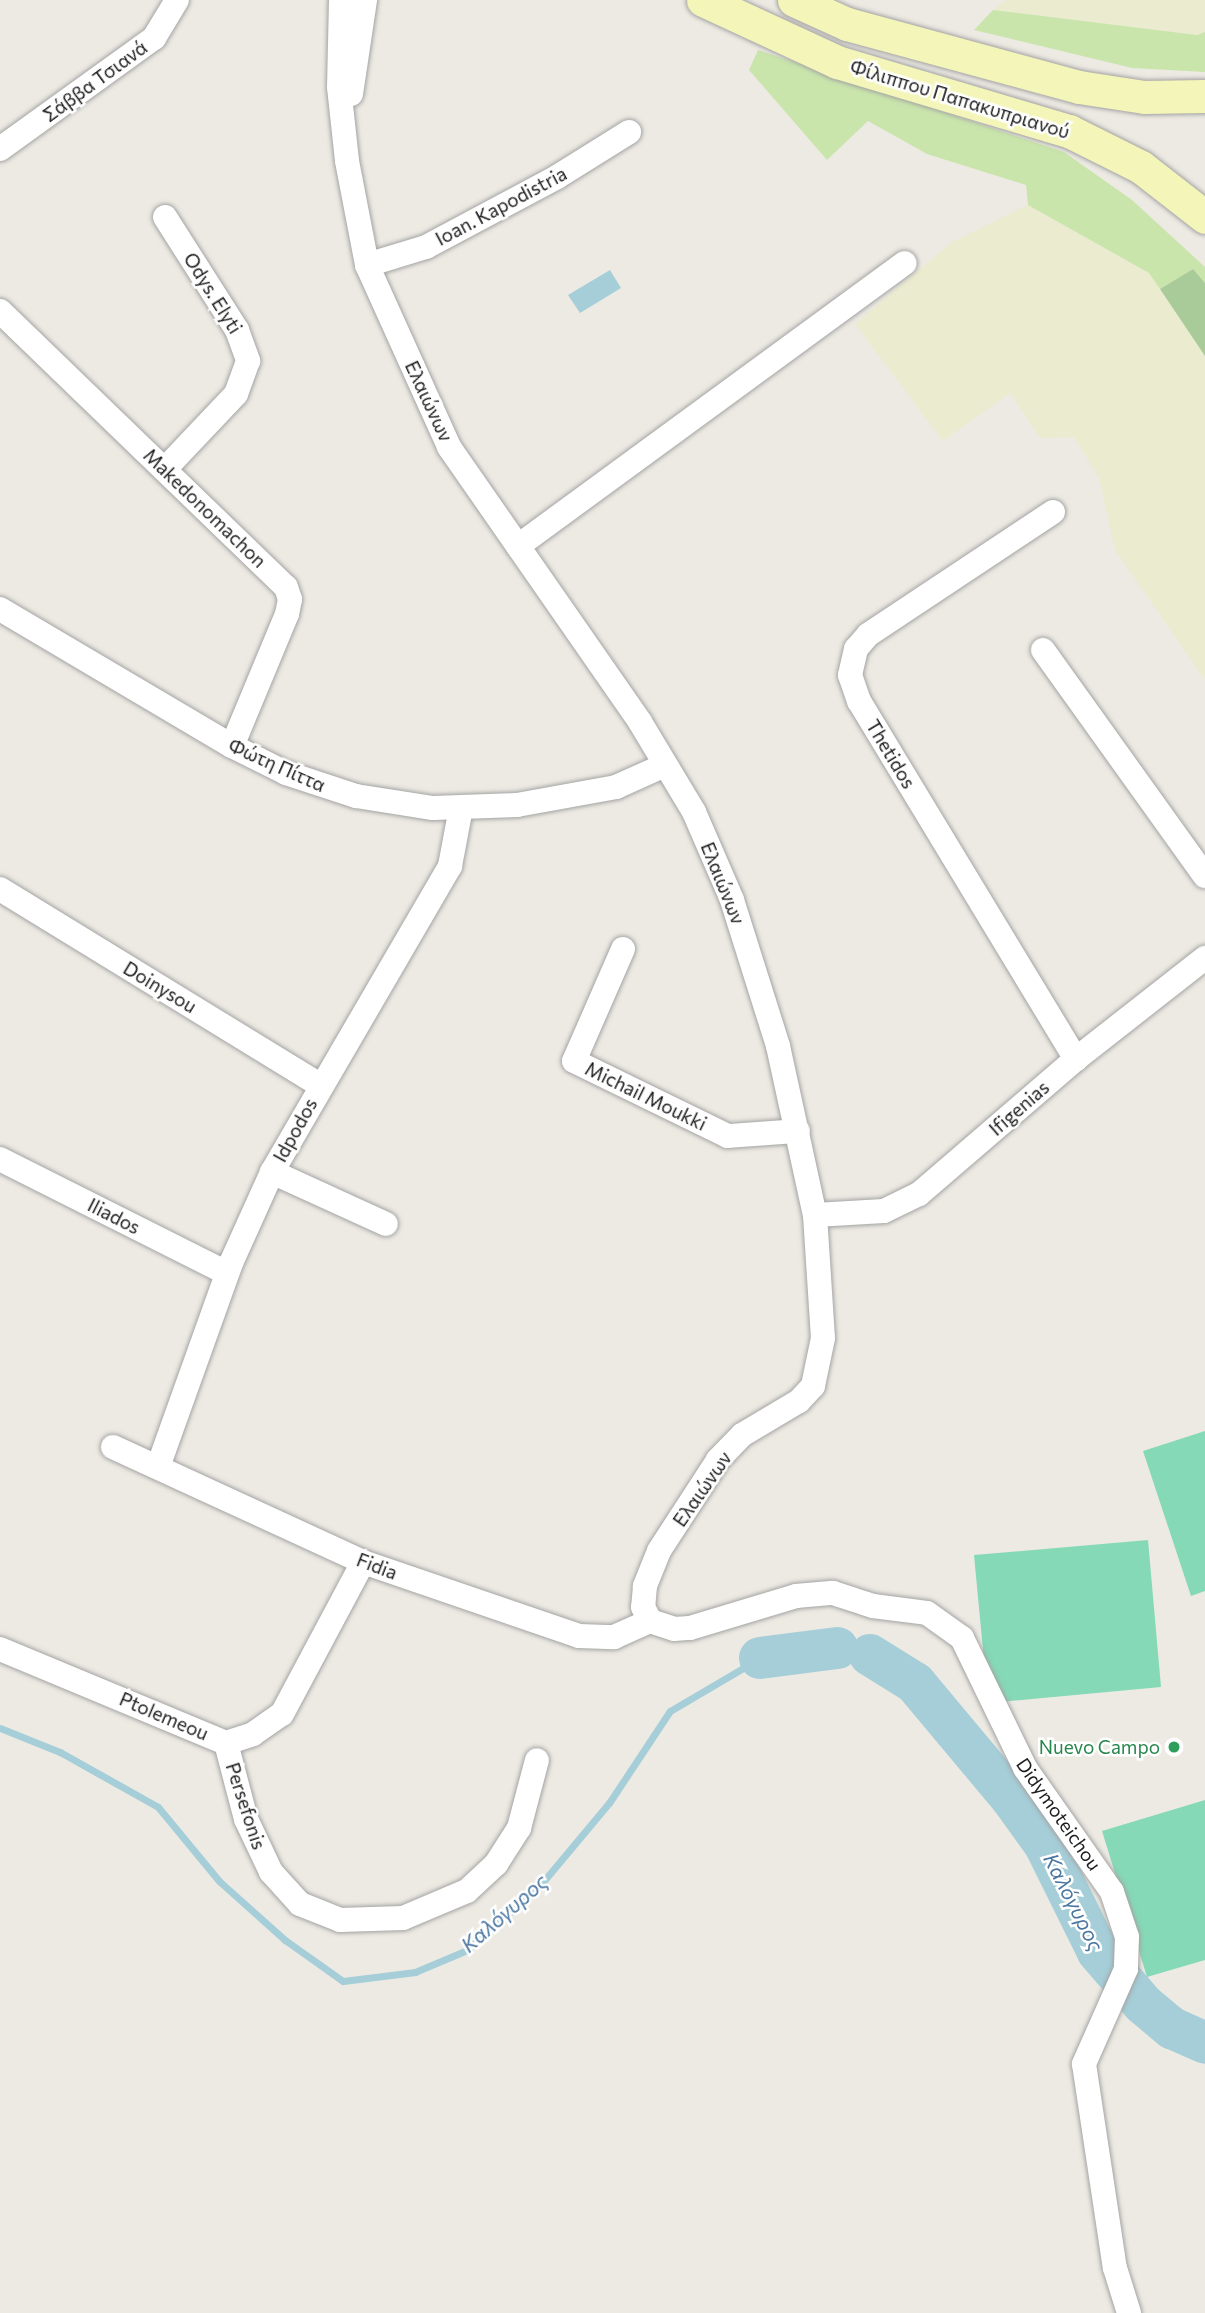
<!DOCTYPE html>
<meta charset="utf-8">
<style>
body{margin:0}
#map{position:relative;width:1205px;height:2313px;overflow:hidden;background:#edeae3;font-family:Commissioner,sans-serif}
div>[style]{position:absolute}
.farmland>*{inset:0;background:#eaebcf}
.grass>*{inset:0;background:#c9e5ab}
.forest>*{inset:0;background:#a9cb9a}
.pitch>*{inset:0;background:#85d9b7}
.water>*{inset:0;background:#a5ced9}
.stream>*{height:7px;margin:-3.5px;padding:0 3.5px;transform-origin:3.5px;border-radius:3.5px;background:#a5ced9}
.river>*{height:42px;margin:-21px;padding:0 21px;transform-origin:21px;border-radius:21px;background:#a5ced9}
.roads{filter:drop-shadow(0 0 2px #a4a4a4) drop-shadow(0 0 2px #a4a4a4)}
.minor>*{height:24px;margin:-12px;padding:0 12px;transform-origin:12px;border-radius:12px;background:#fff}
.secondary>*{height:33px;margin:-16.5px;padding:0 16.5px;transform-origin:16.5px;border-radius:16.5px;background:#f4f6b9}
.dots>*{width:19px;height:19px;translate:-50% -50%;box-sizing:border-box;border:4px solid #fff;border-radius:50%}
span{translate:-50% -50%;white-space:nowrap;text-align:center;line-height:1.15;-webkit-text-stroke:5px #fff;paint-order:stroke}
.street-label{font-size:19px;color:#1d1d1d}
.leisure-label{font-size:19px;color:#27864d}
.right{translate:-100% -50%;text-align:right}
.water-label{font-size:21px;color:#4c77a0;font-style:italic}
</style>
<div id="map">
<div class="farmland">
<div style="clip-path:polygon(1006px 0,1205px 0,1205px 32px,1197px 35px,993px 10px)"></div>
<div style="clip-path:polygon(1028px 205px,1149px 273px,1205px 356px,1205px 680px,1115px 550px,1099px 478px,1074px 437px,1040px 438px,1010px 393px,943px 441px,855px 324px,952px 242px)"></div>
</div>
<div class="grass">
<div style="clip-path:polygon(993px 10px,1197px 35px,1205px 32px,1205px 72px,1132px 68px,974px 30px)"></div>
<div style="clip-path:polygon(758px 50px,1064px 152px,1132px 200px,1205px 267px,1205px 283px,1193px 269px,1160px 289px,1149px 273px,1028px 205px,1026px 185px,927px 154px,868px 121px,827px 160px,749px 70px)"></div>
</div>
<div class="forest">
<div style="clip-path:polygon(1193px 269px,1205px 283px,1205px 356px,1160px 289px)"></div>
</div>
<div class="pitch">
<div style="clip-path:polygon(1205px 1431px,1205px 1591px,1191px 1596px,1143px 1451px)"></div>
<div style="clip-path:polygon(1148px 1540px,1161px 1687px,988px 1703px,974px 1555px)"></div>
<div style="clip-path:polygon(1205px 1800px,1205px 1960px,1147px 1977px,1102px 1831px)"></div>
</div>
<div class="water">
<div style="clip-path:polygon(610px 270px,621px 288px,580px 313px,568px 295px)"></div>
</div>
<div class="stream">
<div style="left:0;top:1728px;width:65px;rotate:21.8deg"></div>
<div style="left:60px;top:1752px;width:112px;rotate:29.3deg"></div>
<div style="left:158px;top:1807px;width:96px;rotate:50.5deg"></div>
<div style="left:219px;top:1881px;width:89px;rotate:41.8deg"></div>
<div style="left:285px;top:1940px;width:71px;rotate:35.3deg"></div>
<div style="left:343px;top:1981px;width:73px;rotate:-7.1deg"></div>
<div style="left:415px;top:1972px;width:56px;rotate:-22.9deg"></div>
<div style="left:467px;top:1950px;width:93px;rotate:-41.1deg"></div>
<div style="left:537px;top:1889px;width:112px;rotate:-50.1deg"></div>
<div style="left:609px;top:1803px;width:110px;rotate:-56.5deg"></div>
<div style="left:670px;top:1711px;width:104px;rotate:-30.5deg"></div>
</div>
<div class="river">
<div style="left:870px;top:1655px;width:53px;rotate:31.9deg"></div>
<div style="left:915px;top:1683px;width:151px;rotate:50.1deg"></div>
<div style="left:1012px;top:1799px;width:57px;rotate:54.3deg"></div>
<div style="left:1045px;top:1845px;width:119px;rotate:63.6deg"></div>
<div style="left:1098px;top:1952px;width:23px;rotate:49deg"></div>
<div style="left:1113px;top:1969px;width:46px;rotate:49.4deg"></div>
<div style="left:1143px;top:2004px;width:38px;rotate:40deg"></div>
<div style="left:1172px;top:2028px;width:36px;rotate:24deg"></div>
<div style="left:760px;top:1658px;width:78px;rotate:-7.4deg"></div>
</div>
<div class="roads">
<div class="minor">
<div style="left:341px;top:0;width:87px;rotate:91.3deg"></div>
<div style="left:339px;top:87px;width:74px;rotate:83.8deg"></div>
<div style="left:347px;top:161px;width:106px;rotate:79.1deg"></div>
<div style="left:367px;top:265px;width:200px;rotate:65.7deg"></div>
<div style="left:449px;top:447px;width:335px;rotate:55.2deg"></div>
<div style="left:640px;top:722px;width:105px;rotate:59deg"></div>
<div style="left:694px;top:812px;width:96px;rotate:66.6deg"></div>
<div style="left:732px;top:900px;width:153px;rotate:72.5deg"></div>
<div style="left:778px;top:1046px;width:173px;rotate:77.7deg"></div>
<div style="left:815px;top:1215px;width:123px;rotate:86.3deg"></div>
<div style="left:823px;top:1338px;width:49px;rotate:101.8deg"></div>
<div style="left:813px;top:1386px;width:21px;rotate:133deg"></div>
<div style="left:799px;top:1401px;width:66px;rotate:149.2deg"></div>
<div style="left:742px;top:1435px;width:35px;rotate:134deg"></div>
<div style="left:718px;top:1460px;width:108px;rotate:123deg"></div>
<div style="left:659px;top:1551px;width:38px;rotate:112deg"></div>
<div style="left:645px;top:1586px;width:21px;rotate:95deg"></div>
<div style="left:643px;top:1607px;width:16px;rotate:63deg"></div>
<div style="left:351px;top:94px;width:95px;rotate:-81.5deg"></div>
<div style="left:0;top:149px;width:190px;rotate:-35.8deg"></div>
<div style="left:154px;top:38px;width:44px;rotate:-58.8deg"></div>
<div style="left:165px;top:217px;width:134px;rotate:57.5deg"></div>
<div style="left:237px;top:330px;width:33px;rotate:70deg"></div>
<div style="left:248px;top:361px;width:35px;rotate:110deg"></div>
<div style="left:236px;top:394px;width:103px;rotate:133.4deg"></div>
<div style="left:367px;top:265px;width:62px;rotate:-17deg"></div>
<div style="left:426px;top:247px;width:149px;rotate:-28.1deg"></div>
<div style="left:557px;top:177px;width:85px;rotate:-32deg"></div>
<div style="left:0;top:311px;width:397px;rotate:44deg"></div>
<div style="left:286px;top:587px;width:13px;rotate:72deg"></div>
<div style="left:290px;top:599px;width:15px;rotate:101deg"></div>
<div style="left:287px;top:614px;width:143px;rotate:112.6deg"></div>
<div style="left:1053px;top:512px;width:222px;rotate:146.4deg"></div>
<div style="left:868px;top:635px;width:18px;rotate:131deg"></div>
<div style="left:856px;top:649px;width:27px;rotate:103deg"></div>
<div style="left:850px;top:675px;width:28px;rotate:71deg"></div>
<div style="left:859px;top:701px;width:419px;rotate:58.8deg"></div>
<div style="left:518px;top:546px;width:479px;rotate:-36.2deg"></div>
<div style="left:0;top:609px;width:269px;rotate:30.6deg"></div>
<div style="left:232px;top:746px;width:60px;rotate:26.6deg"></div>
<div style="left:286px;top:773px;width:74px;rotate:18.2deg"></div>
<div style="left:356px;top:796px;width:78px;rotate:8.9deg"></div>
<div style="left:433px;top:808px;width:84px;rotate:-2deg"></div>
<div style="left:517px;top:805px;width:101px;rotate:-10.3deg"></div>
<div style="left:616px;top:787px;width:54px;rotate:-24.2deg"></div>
<div style="left:1043px;top:650px;width:278px;rotate:54.4deg"></div>
<div style="left:0;top:889px;width:375px;rotate:31.5deg"></div>
<div style="left:623px;top:949px;width:122px;rotate:113.6deg"></div>
<div style="left:574px;top:1061px;width:171px;rotate:26deg"></div>
<div style="left:728px;top:1136px;width:70px;rotate:-4.1deg"></div>
<div style="left:0;top:1159px;width:254px;rotate:26.7deg"></div>
<div style="left:272px;top:1172px;width:125px;rotate:24.5deg"></div>
<div style="left:815px;top:1215px;width:69px;rotate:-3.3deg"></div>
<div style="left:884px;top:1211px;width:39px;rotate:-26deg"></div>
<div style="left:919px;top:1194px;width:207px;rotate:-40.7deg"></div>
<div style="left:1076px;top:1059px;width:164px;rotate:-38.1deg"></div>
<div style="left:113px;top:1447px;width:275px;rotate:24.7deg"></div>
<div style="left:363px;top:1562px;width:228px;rotate:18.9deg"></div>
<div style="left:579px;top:1636px;width:35px;rotate:2deg"></div>
<div style="left:614px;top:1637px;width:39px;rotate:-24deg"></div>
<div style="left:158px;top:1467px;width:217px;rotate:-70.3deg"></div>
<div style="left:231px;top:1263px;width:100px;rotate:-65.7deg"></div>
<div style="left:272px;top:1172px;width:354px;rotate:-59.8deg"></div>
<div style="left:450px;top:866px;width:59px;rotate:-79.3deg"></div>
<div style="left:650px;top:1621px;width:25px;rotate:18deg"></div>
<div style="left:674px;top:1629px;width:16px;rotate:-4deg"></div>
<div style="left:690px;top:1628px;width:111px;rotate:-16.8deg"></div>
<div style="left:796px;top:1596px;width:37px;rotate:-5deg"></div>
<div style="left:833px;top:1593px;width:42px;rotate:18deg"></div>
<div style="left:873px;top:1606px;width:54px;rotate:7.4deg"></div>
<div style="left:927px;top:1613px;width:43px;rotate:35.5deg"></div>
<div style="left:962px;top:1638px;width:144px;rotate:64.1deg"></div>
<div style="left:1025px;top:1768px;width:151px;rotate:54.9deg"></div>
<div style="left:1112px;top:1892px;width:47px;rotate:71.6deg"></div>
<div style="left:1127px;top:1937px;width:32px;rotate:92deg"></div>
<div style="left:1126px;top:1969px;width:104px;rotate:113.9deg"></div>
<div style="left:1084px;top:2064px;width:206px;rotate:81.4deg"></div>
<div style="left:1115px;top:2268px;width:47px;rotate:72.7deg"></div>
<div style="left:0;top:1649px;width:245px;rotate:22.6deg"></div>
<div style="left:226px;top:1743px;width:28px;rotate:-18deg"></div>
<div style="left:253px;top:1734px;width:35px;rotate:-35deg"></div>
<div style="left:282px;top:1714px;width:172px;rotate:-61.9deg"></div>
<div style="left:226px;top:1743px;width:79px;rotate:75.3deg"></div>
<div style="left:246px;top:1819px;width:59px;rotate:64.7deg"></div>
<div style="left:271px;top:1872px;width:43px;rotate:47.8deg"></div>
<div style="left:300px;top:1904px;width:43px;rotate:21.8deg"></div>
<div style="left:340px;top:1920px;width:63px;rotate:-1.8deg"></div>
<div style="left:403px;top:1918px;width:69px;rotate:-22.9deg"></div>
<div style="left:467px;top:1891px;width:40px;rotate:-43deg"></div>
<div style="left:496px;top:1864px;width:43px;rotate:-57.4deg"></div>
<div style="left:519px;top:1828px;width:70px;rotate:-75.2deg"></div>
</div>
<div class="secondary">
<div style="left:703px;top:0;width:148px;rotate:24.8deg"></div>
<div style="left:837px;top:62px;width:242px;rotate:16.6deg"></div>
<div style="left:1069px;top:131px;width:80px;rotate:26.6deg"></div>
<div style="left:1141px;top:167px;width:81px;rotate:38deg"></div>
<div style="left:794px;top:0;width:58px;rotate:24.4deg"></div>
<div style="left:847px;top:24px;width:240px;rotate:15.2deg"></div>
<div style="left:1079px;top:87px;width:66px;rotate:8.7deg"></div>
<div style="left:1144px;top:97px;width:61px;rotate:-0.9deg"></div>
</div>
</div>
<div class="dots">
<div style="left:1174px;top:1747px;background:#2e9e5b"></div>
</div>
<div class="street-label">
<span style="left:95px;top:81px;rotate:-36deg">Σάββα Τσιανά</span>
<span style="left:960px;top:99px;rotate:17deg">Φίλιππου Παπακυπριανού</span>
<span style="left:501px;top:206px;rotate:-28deg">Ioan. Kapodistria</span>
<span style="left:213px;top:293px;rotate:58deg">Odys. Elyti</span>
<span style="left:429px;top:401px;rotate:65deg">Ελαιώνων</span>
<span style="left:205px;top:508px;rotate:44deg">Makedonomachon</span>
<span style="left:891px;top:754px;rotate:59deg">Thetidos</span>
<span style="left:277px;top:765px;rotate:24deg">Φώτη Πίττα</span>
<span style="left:723px;top:883px;rotate:68deg">Ελαιώνων</span>
<span style="left:160px;top:987px;rotate:31deg">Doinysou</span>
<span style="left:646px;top:1096px;rotate:26deg">Michail Moukki</span>
<span style="left:1019px;top:1108px;rotate:-41deg">Ifigenias</span>
<span style="left:295px;top:1130px;rotate:-61deg">Idpodos</span>
<span style="left:114px;top:1216px;rotate:27deg">Iliados</span>
<span style="left:702px;top:1489px;rotate:-55deg">Ελαιώνων</span>
<span style="left:377px;top:1566px;rotate:21deg">Fidia</span>
<span style="left:164px;top:1716px;rotate:23deg">Ptolemeou</span>
<span style="left:246px;top:1806px;rotate:72deg">Persefonis</span>
<span style="left:1059px;top:1814px;rotate:55deg">Didymoteichou</span>
</div>
<div class="leisure-label">
<span class="right" style="left:1160px;top:1747px">Nuevo Campo</span>
</div>
<div class="water-label">
<span style="left:1074px;top:1902px;rotate:63deg">Καλόγυρος</span>
<span style="left:504px;top:1913px;rotate:-41deg">Καλόγυρος</span>
</div>
</div>
